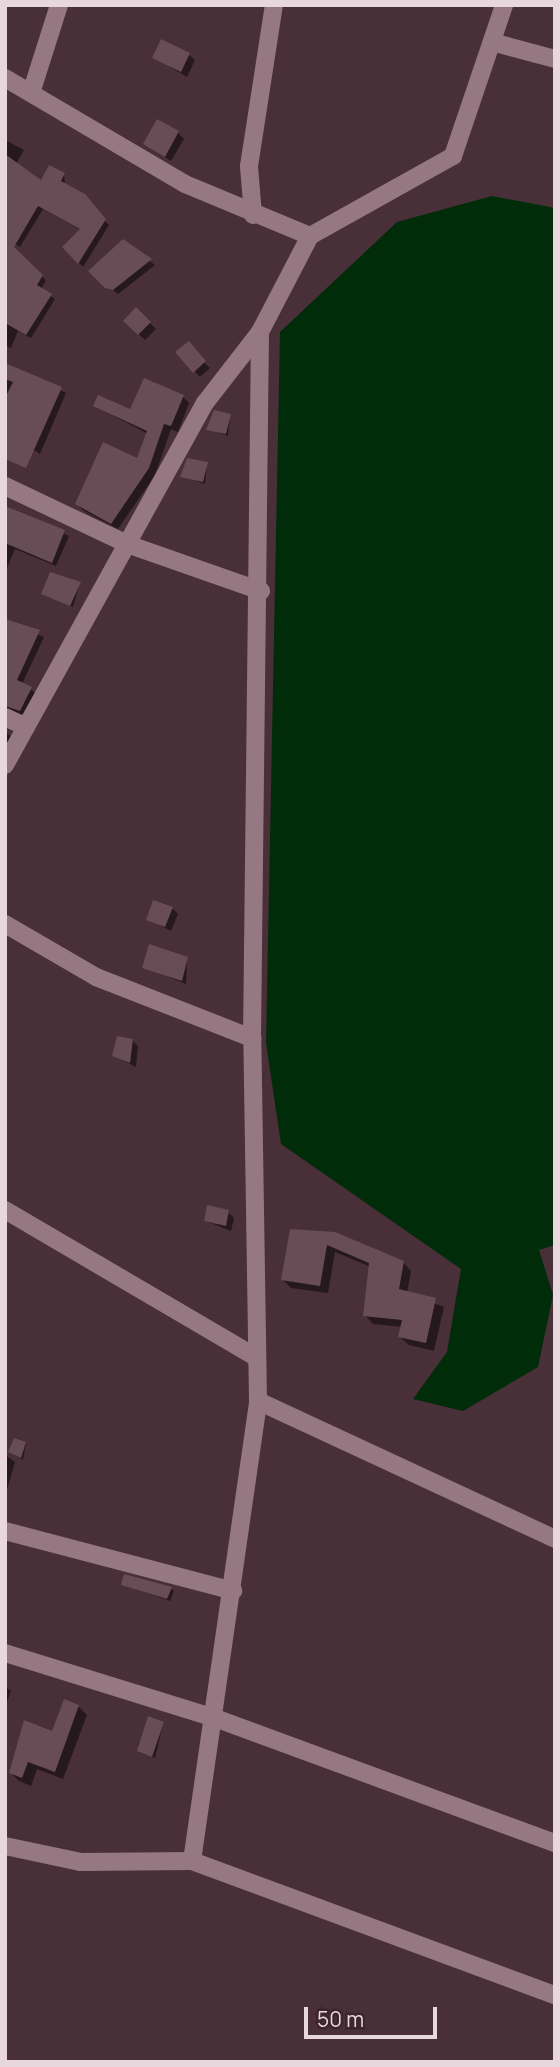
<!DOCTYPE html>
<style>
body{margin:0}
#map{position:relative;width:560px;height:2067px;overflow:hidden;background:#482f38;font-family:Manrope,sans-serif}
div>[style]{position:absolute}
.water>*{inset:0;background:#002c0a}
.shadow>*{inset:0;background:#0007}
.building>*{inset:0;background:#684d56}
.minor>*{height:18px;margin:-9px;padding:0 9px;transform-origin:9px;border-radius:9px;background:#957882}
span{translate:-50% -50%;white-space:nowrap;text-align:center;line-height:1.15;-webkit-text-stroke:7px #3d252e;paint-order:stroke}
.frame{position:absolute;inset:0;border:7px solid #e8d7dc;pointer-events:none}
.scale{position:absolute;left:304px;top:2007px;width:133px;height:32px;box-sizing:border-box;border:4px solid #e8d7dc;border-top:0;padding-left:9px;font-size:21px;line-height:24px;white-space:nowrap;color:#e8d7dc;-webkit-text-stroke:5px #3d252e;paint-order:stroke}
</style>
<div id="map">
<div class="water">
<div style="clip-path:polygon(492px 196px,555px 208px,555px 1245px,539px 1250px,553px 1295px,538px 1367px,463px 1411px,413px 1399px,447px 1352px,461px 1269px,281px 1144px,266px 1043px,280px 332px,397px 222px)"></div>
</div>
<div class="shadow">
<div style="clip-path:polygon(189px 55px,195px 60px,187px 77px,154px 57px)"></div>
<div style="clip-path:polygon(178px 133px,184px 139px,171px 161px,145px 144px)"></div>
<div style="clip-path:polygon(5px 140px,24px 150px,16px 164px,42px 183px,64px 174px,65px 185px,109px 225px,83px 267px,64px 247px,81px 230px,43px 209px,20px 247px,5px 238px)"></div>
<div style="clip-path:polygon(123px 241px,155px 265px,118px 294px,95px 276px)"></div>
<div style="clip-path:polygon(8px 246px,46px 280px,41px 289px,55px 299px,31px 338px,18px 331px,11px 348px,5px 345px)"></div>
<div style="clip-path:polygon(136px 309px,156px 329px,145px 340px,125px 321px)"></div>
<div style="clip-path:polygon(186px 345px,210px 368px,200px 377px,178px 353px)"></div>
<div style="clip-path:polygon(5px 365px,66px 393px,40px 454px,5px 430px)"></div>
<div style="clip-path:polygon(183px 397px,189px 403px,178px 432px,171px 429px,155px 475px,118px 529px,84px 511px,77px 504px,138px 461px,148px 434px,95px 406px,131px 411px)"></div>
<div style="clip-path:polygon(230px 416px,228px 436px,208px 429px)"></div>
<div style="clip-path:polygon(207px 464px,205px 484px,182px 476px)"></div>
<div style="clip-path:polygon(5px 506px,69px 536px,56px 566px,15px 549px,5px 573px)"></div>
<div style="clip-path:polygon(80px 583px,73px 607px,43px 594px)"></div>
<div style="clip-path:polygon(5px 621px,44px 637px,22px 684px,36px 693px,25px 715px,5px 713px)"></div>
<div style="clip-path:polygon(5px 732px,14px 739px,5px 757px)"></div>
<div style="clip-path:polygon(172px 908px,178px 914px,171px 931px,148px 919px)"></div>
<div style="clip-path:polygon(187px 958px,186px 984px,144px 967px)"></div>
<div style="clip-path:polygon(132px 1040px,138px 1046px,136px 1067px,114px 1056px)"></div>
<div style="clip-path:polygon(228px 1212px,234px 1218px,231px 1231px,206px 1221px)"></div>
<div style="clip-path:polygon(292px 1230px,403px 1262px,411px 1271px,407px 1293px,444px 1307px,434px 1351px,409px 1345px,400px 1337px,403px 1327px,373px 1324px,365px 1315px,371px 1267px,335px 1252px,328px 1293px,291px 1288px,283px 1280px)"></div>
<div style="clip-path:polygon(26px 1443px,23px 1460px,10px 1452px)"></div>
<div style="clip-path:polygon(5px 1455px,15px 1462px,6px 1493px,5px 1492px)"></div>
<div style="clip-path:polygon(123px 1585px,171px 1588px,174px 1591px,170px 1601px)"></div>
<div style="clip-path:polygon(5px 1687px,11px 1691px,5px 1708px)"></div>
<div style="clip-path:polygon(78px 1706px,87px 1715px,63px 1779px,37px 1769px,31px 1786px,19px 1781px,11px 1773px)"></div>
<div style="clip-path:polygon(163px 1724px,155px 1758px,142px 1753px,139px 1751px)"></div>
</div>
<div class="building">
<div style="clip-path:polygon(161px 39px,190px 53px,181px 72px,152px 58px)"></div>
<div style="clip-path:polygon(157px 119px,179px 131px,165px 157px,143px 144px)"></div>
<div style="clip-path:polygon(5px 154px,41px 180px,49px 165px,65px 173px,61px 181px,85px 194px,106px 219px,78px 264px,62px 247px,80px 229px,38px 206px,14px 247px,43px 275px,37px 285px,52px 294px,26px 335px,5px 323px)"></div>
<div style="clip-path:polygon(123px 239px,152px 259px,113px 290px,105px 288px,88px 271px)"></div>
<div style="clip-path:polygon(136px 307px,151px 322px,138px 335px,123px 321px)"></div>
<div style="clip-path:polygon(189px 341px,206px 361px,193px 373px,175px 352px)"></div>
<div style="clip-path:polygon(5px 363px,62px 387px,26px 468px,5px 459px,5px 398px,13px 382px,5px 379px)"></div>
<div style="clip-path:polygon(144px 378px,184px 395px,171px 426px,164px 424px,149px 468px,111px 524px,75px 504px,103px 442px,137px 458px,147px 431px,93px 406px,98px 395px,130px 409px)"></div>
<div style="clip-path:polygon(214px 410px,231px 414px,226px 434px,206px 430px)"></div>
<div style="clip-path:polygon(187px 458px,208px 462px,203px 482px,180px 477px)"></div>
<div style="clip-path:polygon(5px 506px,65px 530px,52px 563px,5px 543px)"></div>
<div style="clip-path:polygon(50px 572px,81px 582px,70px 606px,41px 594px)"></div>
<div style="clip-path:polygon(5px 619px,40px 630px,17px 680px,32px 687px,20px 711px,5px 706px)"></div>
<div style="clip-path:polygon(153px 900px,173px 907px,165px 927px,146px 920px)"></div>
<div style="clip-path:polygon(149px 944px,188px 957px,182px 981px,142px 968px)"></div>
<div style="clip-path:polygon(117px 1036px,133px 1039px,130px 1063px,112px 1056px)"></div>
<div style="clip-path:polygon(207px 1205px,229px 1210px,226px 1226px,204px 1221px)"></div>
<div style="clip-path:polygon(290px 1229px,335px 1232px,404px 1261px,399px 1289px,436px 1298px,426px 1343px,398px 1337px,402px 1320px,363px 1316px,369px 1263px,327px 1245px,320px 1286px,281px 1280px)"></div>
<div style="clip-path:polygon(14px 1438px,26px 1442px,21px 1458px,8px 1452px)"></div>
<div style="clip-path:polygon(124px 1574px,172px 1587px,167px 1599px,121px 1585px)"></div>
<div style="clip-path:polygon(64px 1699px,79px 1705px,55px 1772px,28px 1762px,22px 1778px,9px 1773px,24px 1720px,52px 1731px)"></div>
<div style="clip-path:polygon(148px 1716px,164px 1722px,152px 1757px,137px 1751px)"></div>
</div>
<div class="minor">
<div style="left:492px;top:42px;width:65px;rotate:15.1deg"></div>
<div style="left:5px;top:78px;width:209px;rotate:30.5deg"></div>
<div style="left:185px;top:184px;width:135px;rotate:22.6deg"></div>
<div style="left:32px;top:90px;width:89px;rotate:-72.4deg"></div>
<div style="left:253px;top:215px;width:49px;rotate:-94.7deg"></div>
<div style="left:249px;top:166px;width:163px;rotate:-81.2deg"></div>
<div style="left:5px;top:486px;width:135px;rotate:25.4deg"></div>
<div style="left:127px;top:544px;width:142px;rotate:19.3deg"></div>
<div style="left:5px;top:717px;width:23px;rotate:25deg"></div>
<div style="left:5px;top:765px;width:414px;rotate:-61.1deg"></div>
<div style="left:205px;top:403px;width:90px;rotate:-52.2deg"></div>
<div style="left:260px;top:332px;width:108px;rotate:-62.5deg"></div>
<div style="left:310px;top:236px;width:164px;rotate:-29.2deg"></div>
<div style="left:453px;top:156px;width:159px;rotate:-71.3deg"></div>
<div style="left:5px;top:924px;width:105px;rotate:30.2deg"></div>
<div style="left:96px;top:977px;width:168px;rotate:21.4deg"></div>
<div style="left:5px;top:1210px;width:292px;rotate:30.4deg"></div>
<div style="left:258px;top:1401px;width:327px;rotate:24.9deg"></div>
<div style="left:5px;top:1531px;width:236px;rotate:14.7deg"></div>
<div style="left:5px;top:1653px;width:220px;rotate:17.2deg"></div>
<div style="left:215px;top:1718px;width:362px;rotate:20.2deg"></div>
<div style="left:5px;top:1846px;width:78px;rotate:11.9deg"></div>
<div style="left:81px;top:1862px;width:111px;rotate:-0.5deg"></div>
<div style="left:192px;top:1861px;width:387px;rotate:20.3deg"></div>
<div style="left:192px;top:1861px;width:465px;rotate:-81.8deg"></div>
<div style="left:258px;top:1401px;width:363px;rotate:-90.9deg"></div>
<div style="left:252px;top:1038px;width:706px;rotate:-89.35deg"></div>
</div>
<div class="frame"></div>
<div class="scale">50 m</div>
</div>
